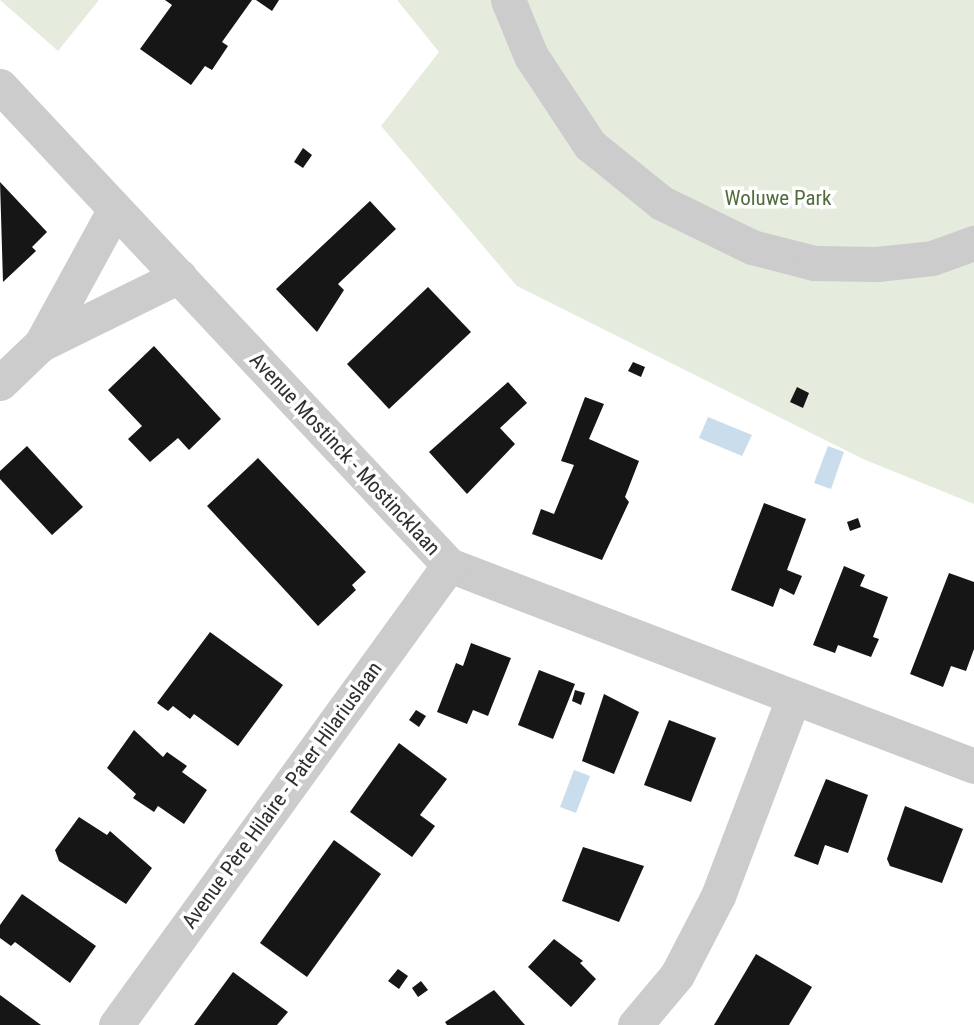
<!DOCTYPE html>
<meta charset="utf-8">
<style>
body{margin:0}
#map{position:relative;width:974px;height:1025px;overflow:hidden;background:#fff;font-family:"Roboto Condensed",sans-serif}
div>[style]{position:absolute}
.green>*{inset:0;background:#e5ecdd}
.water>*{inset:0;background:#c9ddec}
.building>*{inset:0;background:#161616}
.minor>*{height:35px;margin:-17.5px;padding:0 17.5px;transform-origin:17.5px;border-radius:17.5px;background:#ccc}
span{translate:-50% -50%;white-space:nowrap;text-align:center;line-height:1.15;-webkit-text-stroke:7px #fff;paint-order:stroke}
.park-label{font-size:21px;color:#506b3c}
.street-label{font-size:21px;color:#2f2f2f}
</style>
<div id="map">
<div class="green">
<div style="clip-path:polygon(0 0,99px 0,58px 51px)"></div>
<div style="clip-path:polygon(397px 0,974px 0,974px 504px,863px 459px,517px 286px,381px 126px,439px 52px)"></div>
</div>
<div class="water">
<div style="clip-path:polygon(708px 417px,752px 435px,742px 456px,699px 438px)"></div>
<div style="clip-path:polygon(828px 446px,844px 452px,831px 489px,814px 483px)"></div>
<div style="clip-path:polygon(574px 770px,590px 776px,576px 813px,560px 807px)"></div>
</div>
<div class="building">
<div style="clip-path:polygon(165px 0,252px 0,222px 42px,228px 46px,212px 70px,205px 66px,191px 85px,140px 49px,172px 5px)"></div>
<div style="clip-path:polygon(256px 0,279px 0,272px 11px)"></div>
<div style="clip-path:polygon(303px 148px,312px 155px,303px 168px,294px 162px)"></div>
<div style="clip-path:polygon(0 182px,47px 232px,32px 247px,36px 251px,3px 282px)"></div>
<div style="clip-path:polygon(370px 201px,396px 229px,338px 284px,344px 290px,317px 332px,276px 289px)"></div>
<div style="clip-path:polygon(428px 287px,471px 332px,389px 409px,347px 364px)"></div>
<div style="clip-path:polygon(154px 346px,221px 419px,189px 450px,178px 438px,150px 462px,128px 439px,142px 426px,108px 390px)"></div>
<div style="clip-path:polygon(633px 362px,645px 367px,641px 377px,628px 371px)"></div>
<div style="clip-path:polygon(508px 382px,527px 403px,500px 428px,515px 444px,467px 494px,429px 452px)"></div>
<div style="clip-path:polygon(797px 387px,809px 393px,803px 408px,790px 402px)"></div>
<div style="clip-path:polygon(585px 397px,604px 404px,589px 439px,639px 461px,625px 497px,629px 502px,602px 560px,532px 534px,541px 509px,554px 514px,574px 465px,561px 461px)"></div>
<div style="clip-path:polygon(27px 446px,83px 507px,52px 535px,0 479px,0 471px)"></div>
<div style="clip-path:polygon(258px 458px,366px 572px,352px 585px,356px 590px,318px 626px,207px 506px)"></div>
<div style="clip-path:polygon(764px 503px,806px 519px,787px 570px,802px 576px,794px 595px,780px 588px,773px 607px,731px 590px)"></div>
<div style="clip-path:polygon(858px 518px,861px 527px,850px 531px,847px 522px)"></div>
<div style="clip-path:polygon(844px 566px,865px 575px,860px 586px,888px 597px,873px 637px,879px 639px,871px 657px,838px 645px,835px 653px,813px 645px)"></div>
<div style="clip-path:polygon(949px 573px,974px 582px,974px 649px,966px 671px,951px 666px,943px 687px,910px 674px)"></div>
<div style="clip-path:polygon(210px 632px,283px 685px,238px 746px,194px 714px,190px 719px,173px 706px,168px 711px,157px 703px)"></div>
<div style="clip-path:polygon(471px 643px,511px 658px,488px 716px,473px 710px,467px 724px,437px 712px,456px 663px,463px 666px)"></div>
<div style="clip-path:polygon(539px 670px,575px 684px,553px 739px,518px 725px)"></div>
<div style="clip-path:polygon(575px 690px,585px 693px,581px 705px,572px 701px)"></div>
<div style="clip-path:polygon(604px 694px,639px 712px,614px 774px,582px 761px)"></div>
<div style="clip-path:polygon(416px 710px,426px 716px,419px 727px,409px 720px)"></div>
<div style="clip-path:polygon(669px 720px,716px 738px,691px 802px,644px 785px)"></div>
<div style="clip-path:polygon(134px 730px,163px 757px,167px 752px,187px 766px,182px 772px,207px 790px,184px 824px,158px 806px,154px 812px,133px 798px,136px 794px,107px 768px)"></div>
<div style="clip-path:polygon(399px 743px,447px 779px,420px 815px,435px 826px,412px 857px,350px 812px)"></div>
<div style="clip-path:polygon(826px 779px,868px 795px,848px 853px,825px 845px,818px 865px,794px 856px)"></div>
<div style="clip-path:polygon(905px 806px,963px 829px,942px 883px,890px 866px,887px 859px)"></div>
<div style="clip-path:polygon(79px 817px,107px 835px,110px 831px,152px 868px,126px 904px,59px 861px,55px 850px)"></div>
<div style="clip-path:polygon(334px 840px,381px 874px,307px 977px,260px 943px)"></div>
<div style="clip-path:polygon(583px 847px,644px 866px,619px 922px,562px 901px)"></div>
<div style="clip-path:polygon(22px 894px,96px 946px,70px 983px,15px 942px,11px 946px,0 938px,0 925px)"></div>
<div style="clip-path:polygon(554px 939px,583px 961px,580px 963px,596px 979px,571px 1007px,528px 967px)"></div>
<div style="clip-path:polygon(756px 954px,812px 987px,789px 1025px,714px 1025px)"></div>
<div style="clip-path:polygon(398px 969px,408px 976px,399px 989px,388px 981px)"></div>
<div style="clip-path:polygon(233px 972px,288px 1012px,277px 1025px,194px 1025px)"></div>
<div style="clip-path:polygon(421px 981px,428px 990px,418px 997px,412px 988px)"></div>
<div style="clip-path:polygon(494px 990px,525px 1025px,447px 1025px,445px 1022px)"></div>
<div style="clip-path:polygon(0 995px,41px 1025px,0 1025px)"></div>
</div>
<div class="minor">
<div style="left:508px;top:0;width:61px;rotate:67.7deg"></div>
<div style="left:531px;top:56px;width:107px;rotate:56.5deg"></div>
<div style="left:590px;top:145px;width:92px;rotate:38.9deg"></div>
<div style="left:662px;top:203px;width:100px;rotate:26.1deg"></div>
<div style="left:752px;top:247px;width:64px;rotate:14.5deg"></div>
<div style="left:814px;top:263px;width:63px;rotate:0.9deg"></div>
<div style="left:877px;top:264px;width:55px;rotate:-6.2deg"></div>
<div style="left:932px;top:258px;width:45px;rotate:-19.7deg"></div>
<div style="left:0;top:86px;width:657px;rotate:46.85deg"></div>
<div style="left:449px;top:565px;width:562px;rotate:20.95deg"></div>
<div style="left:41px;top:344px;width:154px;rotate:-61.3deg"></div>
<div style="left:0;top:383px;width:57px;rotate:-43.6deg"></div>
<div style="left:41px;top:344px;width:154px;rotate:-26.2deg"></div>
<div style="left:116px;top:1025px;width:568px;rotate:-54.1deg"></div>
<div style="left:635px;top:1025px;width:65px;rotate:-50deg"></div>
<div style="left:677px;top:975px;width:89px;rotate:-62.6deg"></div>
<div style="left:718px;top:896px;width:211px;rotate:-69.2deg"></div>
</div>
<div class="park-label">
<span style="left:778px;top:198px">Woluwe Park</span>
</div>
<div class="street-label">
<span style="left:345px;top:454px;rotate:47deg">Avenue Mostinck - Mostincklaan</span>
<span style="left:282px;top:795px;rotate:-54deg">Avenue Père Hilaire - Pater Hilariuslaan</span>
</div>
</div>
